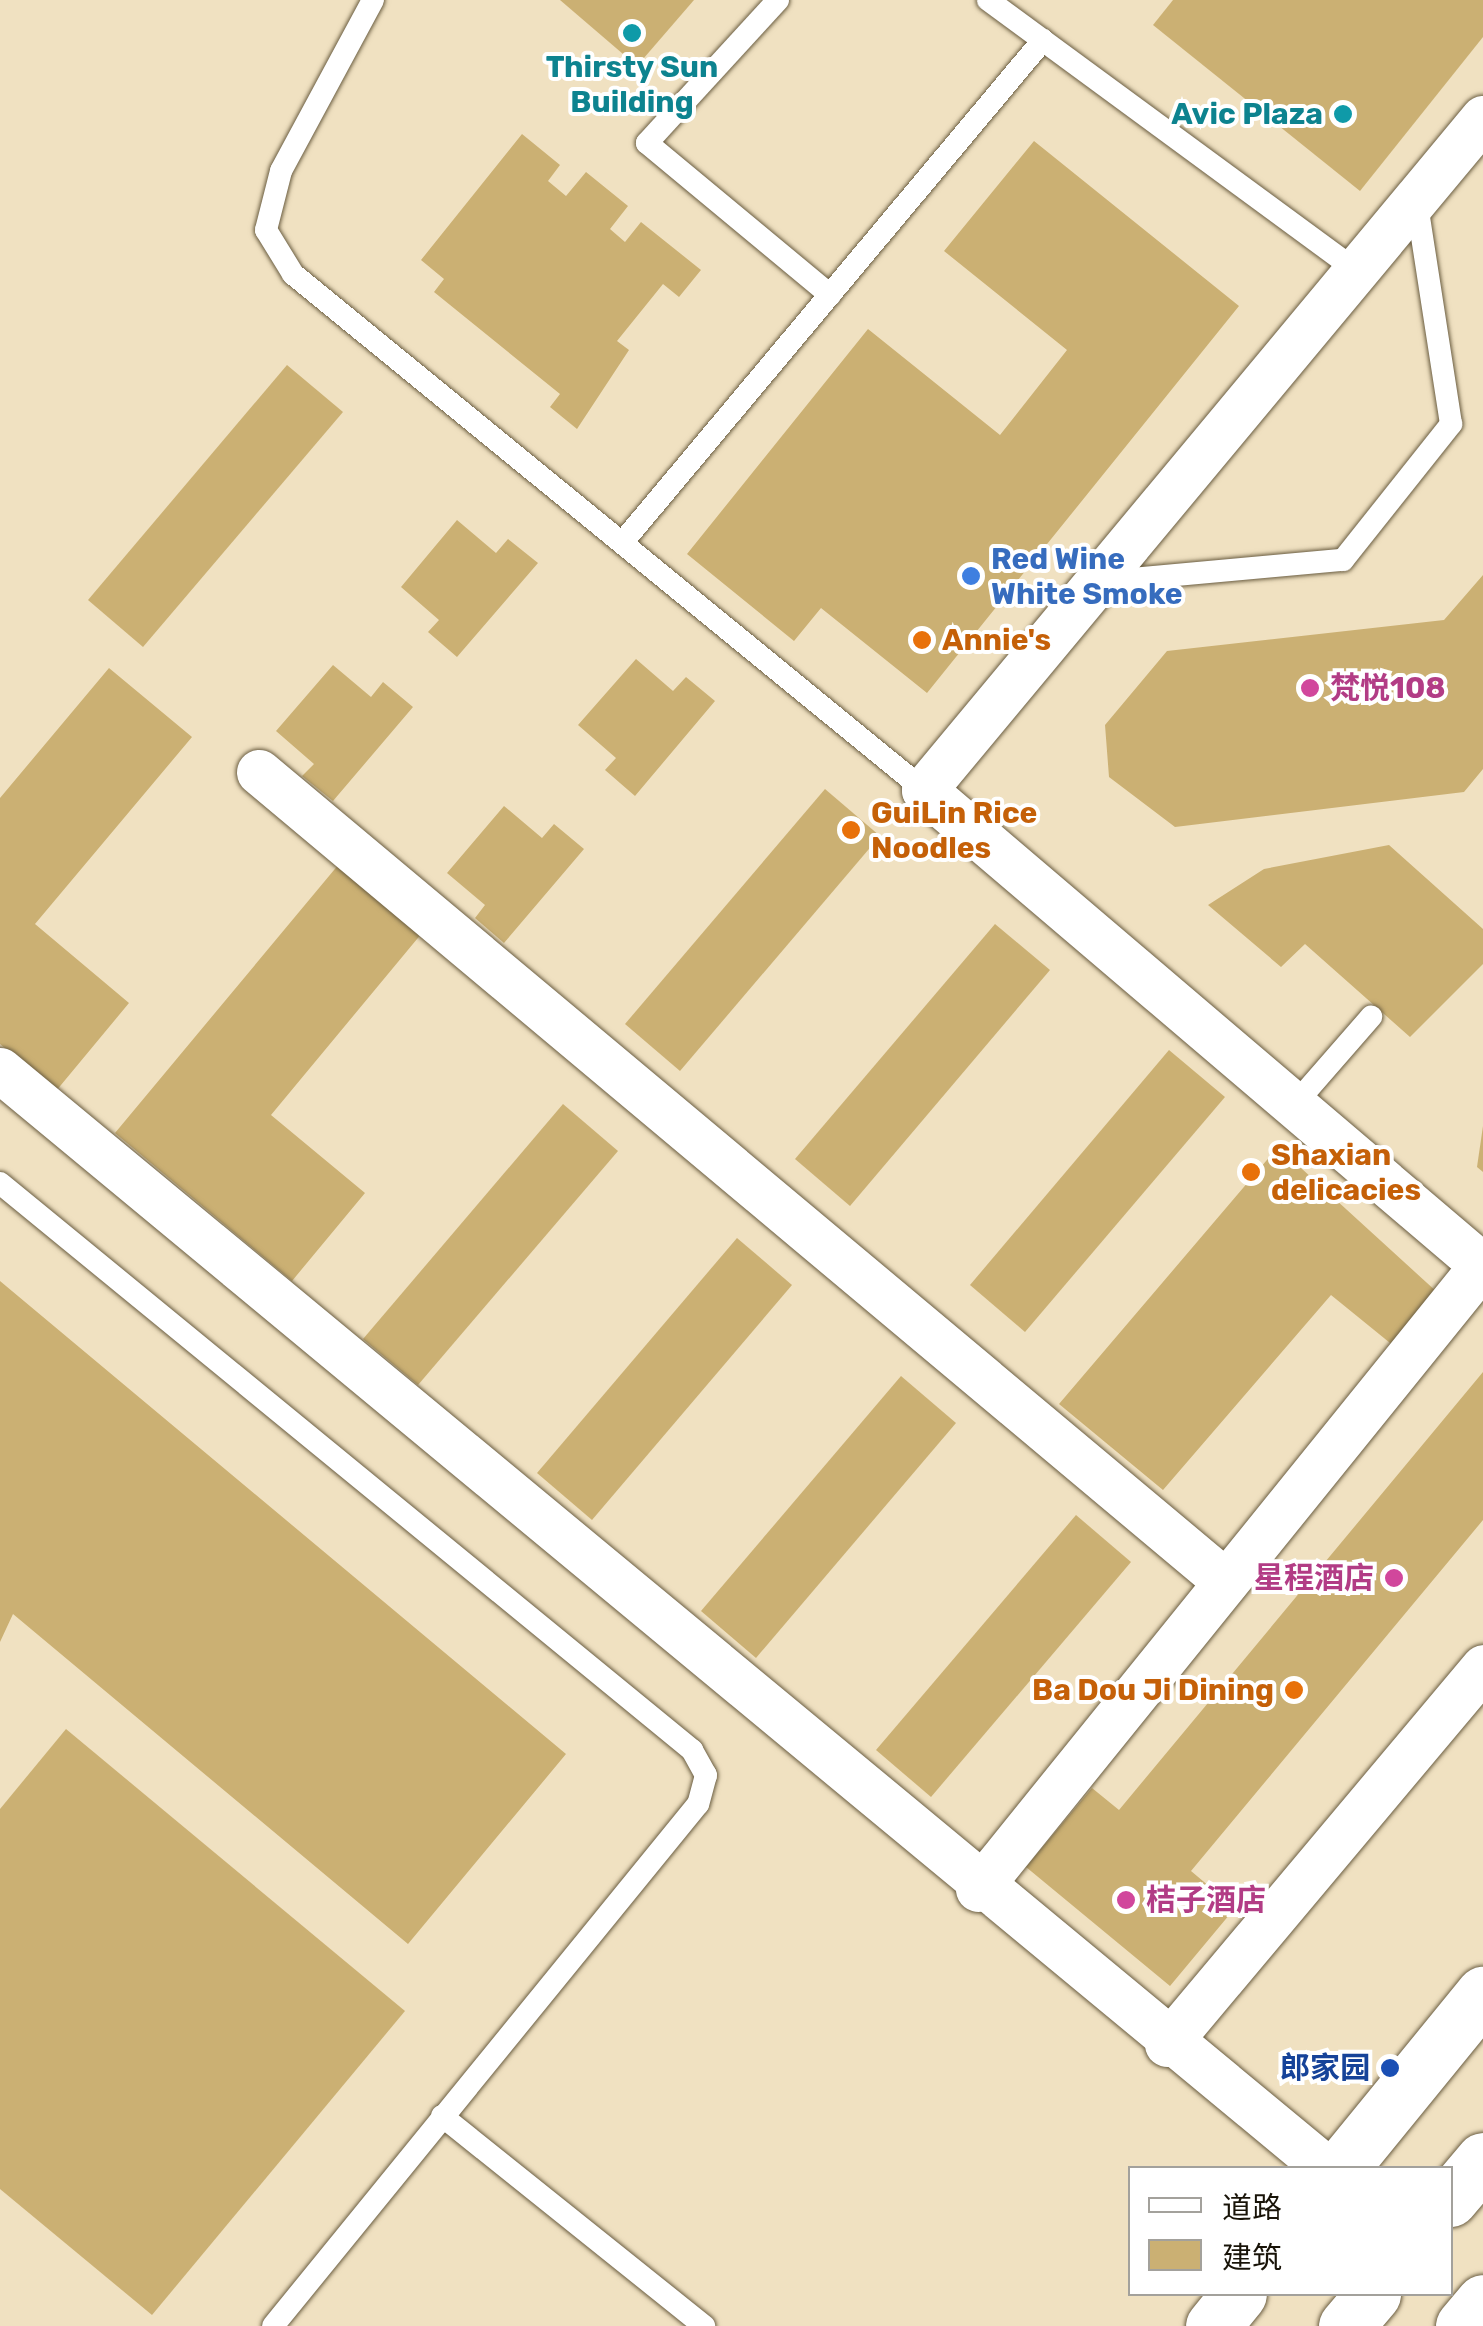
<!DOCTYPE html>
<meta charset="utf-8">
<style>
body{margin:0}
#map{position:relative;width:1483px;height:2326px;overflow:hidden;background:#f0e1c1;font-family:Rubik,"Noto Sans SC",sans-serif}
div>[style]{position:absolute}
.building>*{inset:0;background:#cbb073}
.roads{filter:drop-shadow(0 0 2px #6a5d41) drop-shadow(0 0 2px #6a5d41)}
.service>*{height:22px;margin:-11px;padding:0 11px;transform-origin:11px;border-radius:11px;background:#fff}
.minor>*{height:45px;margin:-22.5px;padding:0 22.5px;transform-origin:22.5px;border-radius:22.5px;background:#fff}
.tertiary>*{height:55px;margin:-27.5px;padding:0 27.5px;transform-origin:27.5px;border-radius:27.5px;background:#fff}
.trunk>*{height:55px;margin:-27.5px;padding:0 27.5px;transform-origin:27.5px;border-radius:27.5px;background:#fff}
.dots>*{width:28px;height:28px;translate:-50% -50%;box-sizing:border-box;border:5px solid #fff;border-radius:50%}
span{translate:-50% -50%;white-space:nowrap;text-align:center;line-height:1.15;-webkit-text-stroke:8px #fff;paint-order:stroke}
.culture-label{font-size:30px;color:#0d838f;font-weight:700}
.right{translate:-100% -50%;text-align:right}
.shop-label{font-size:30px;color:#366cbe;font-weight:700}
.left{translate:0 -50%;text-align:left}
.food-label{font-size:30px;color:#c56008;font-weight:700}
.hotel-label{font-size:30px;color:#b23c85;font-weight:700}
.transit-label{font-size:30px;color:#164399;font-weight:700}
.legend{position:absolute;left:1128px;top:2166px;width:325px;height:130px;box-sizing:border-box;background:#fff;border:2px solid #a3a19c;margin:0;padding:12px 18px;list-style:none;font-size:30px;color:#181308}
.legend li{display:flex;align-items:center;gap:20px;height:50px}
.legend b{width:50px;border:2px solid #a3a19c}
</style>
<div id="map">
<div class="building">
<div style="clip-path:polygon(560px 0,694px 0,637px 66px)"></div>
<div style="clip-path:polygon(1173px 0,1483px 0,1483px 37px,1360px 191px,1153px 25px)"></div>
<div style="clip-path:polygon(522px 134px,560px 165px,548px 181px,566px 196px,586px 172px,628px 206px,610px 229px,625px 242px,641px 222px,701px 270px,679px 297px,663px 284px,617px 341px,629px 350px,577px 429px,550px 407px,560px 394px,434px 292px,444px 279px,421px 260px)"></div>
<div style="clip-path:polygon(1034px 141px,1239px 306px,927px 693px,821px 608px,794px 641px,687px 554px,868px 329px,1000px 435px,1067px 350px,944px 251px)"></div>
<div style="clip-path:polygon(287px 365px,343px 412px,143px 647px,88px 600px)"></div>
<div style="clip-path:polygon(457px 520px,496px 553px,508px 539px,538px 563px,457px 657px,428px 632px,439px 620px,401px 587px)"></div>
<div style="clip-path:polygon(1483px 575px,1483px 769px,1464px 792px,1175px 827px,1109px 777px,1105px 725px,1167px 651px,1444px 620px)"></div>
<div style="clip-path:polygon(636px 659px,673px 691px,686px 677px,715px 701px,635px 796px,605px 770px,616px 758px,578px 725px)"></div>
<div style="clip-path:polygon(333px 665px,371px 697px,383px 682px,413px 707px,333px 801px,302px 776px,314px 764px,276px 731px)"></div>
<div style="clip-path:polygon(109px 668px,192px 737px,35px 924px,129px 1003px,56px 1091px,0 1044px,0 798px)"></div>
<div style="clip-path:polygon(825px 789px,880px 836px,680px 1071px,625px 1024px)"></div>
<div style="clip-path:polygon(504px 806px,542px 838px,554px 824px,584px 849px,504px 943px,475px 918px,485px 905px,447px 873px)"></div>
<div style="clip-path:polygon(1389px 845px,1483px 929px,1483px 964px,1410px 1037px,1305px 944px,1281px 967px,1208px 905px,1264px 869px)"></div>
<div style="clip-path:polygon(344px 858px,427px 927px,271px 1115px,365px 1193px,292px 1281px,115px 1133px)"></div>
<div style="clip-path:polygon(995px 924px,1050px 970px,850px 1206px,795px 1159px)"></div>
<div style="clip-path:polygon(1169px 1050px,1225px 1097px,1025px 1332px,970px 1285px)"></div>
<div style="clip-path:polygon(563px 1104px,618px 1151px,418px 1385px,363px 1339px)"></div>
<div style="clip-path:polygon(1483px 1126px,1483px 1172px,1477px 1167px)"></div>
<div style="clip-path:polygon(1278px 1147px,1438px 1293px,1395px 1347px,1331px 1295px,1163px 1490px,1059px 1404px)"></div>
<div style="clip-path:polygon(737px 1238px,792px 1285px,592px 1520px,537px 1473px)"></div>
<div style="clip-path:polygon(0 1281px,566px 1754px,408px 1944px,13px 1614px,0 1642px)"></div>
<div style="clip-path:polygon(1483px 1372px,1483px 1520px,1191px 1871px,1235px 1908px,1170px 1986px,1026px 1867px,1092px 1788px,1119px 1810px)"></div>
<div style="clip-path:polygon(901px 1376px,956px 1423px,756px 1658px,701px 1611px)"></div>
<div style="clip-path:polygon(1076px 1515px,1131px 1562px,931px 1797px,876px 1750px)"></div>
<div style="clip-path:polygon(66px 1729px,405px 2011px,152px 2315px,0 2189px,0 1809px)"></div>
</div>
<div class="roads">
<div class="service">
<div style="left:373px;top:0;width:194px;rotate:118.3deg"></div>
<div style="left:281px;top:171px;width:61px;rotate:104.3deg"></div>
<div style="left:266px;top:230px;width:52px;rotate:58.5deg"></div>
<div style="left:293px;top:274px;width:815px;rotate:39.27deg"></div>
<div style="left:778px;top:0;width:194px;rotate:132.5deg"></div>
<div style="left:647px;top:143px;width:238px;rotate:39.7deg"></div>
<div style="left:988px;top:0;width:456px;rotate:36.3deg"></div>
<div style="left:622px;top:543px;width:656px;rotate:-50.07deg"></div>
<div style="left:1099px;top:582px;width:245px;rotate:-5.2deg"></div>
<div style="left:1343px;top:560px;width:174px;rotate:-51.5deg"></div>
<div style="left:1451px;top:424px;width:230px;rotate:-98.8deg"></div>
<div style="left:1295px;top:1104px;width:116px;rotate:-48.9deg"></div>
<div style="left:0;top:1183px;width:895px;rotate:39.33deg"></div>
<div style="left:692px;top:1750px;width:29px;rotate:61deg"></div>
<div style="left:706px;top:1775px;width:30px;rotate:105deg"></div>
<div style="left:698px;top:1804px;width:673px;rotate:129.15deg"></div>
<div style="left:442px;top:2116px;width:336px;rotate:38.7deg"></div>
</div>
<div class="minor">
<div style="left:1483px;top:118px;width:874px;rotate:129.76deg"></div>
<div style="left:924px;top:790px;width:734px;rotate:40.42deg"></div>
<div style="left:259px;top:772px;width:1261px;rotate:39.95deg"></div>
<div style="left:0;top:1070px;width:1722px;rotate:39.63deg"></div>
<div style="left:978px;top:1889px;width:802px;rotate:-51.07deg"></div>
<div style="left:1167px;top:2044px;width:492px;rotate:-50deg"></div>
</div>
<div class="tertiary">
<div style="left:1341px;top:2168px;width:225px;rotate:-50.8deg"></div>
<div style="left:1213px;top:2326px;width:41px;rotate:-50.9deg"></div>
</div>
<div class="trunk">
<div style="left:1450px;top:2199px;width:51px;rotate:-49.8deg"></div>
<div style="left:1346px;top:2326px;width:42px;rotate:-49.8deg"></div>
<div style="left:1463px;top:2326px;width:31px;rotate:-50deg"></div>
</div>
</div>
<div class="dots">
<div style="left:632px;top:33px;background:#0f9aa8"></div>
<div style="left:1343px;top:114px;background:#0f9aa8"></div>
<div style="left:971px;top:576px;background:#3f7fe0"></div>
<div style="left:922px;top:640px;background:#e8710a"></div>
<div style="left:1310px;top:688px;background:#d1479c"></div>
<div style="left:851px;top:830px;background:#e8710a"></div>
<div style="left:1251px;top:1172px;background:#e8710a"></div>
<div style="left:1394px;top:1578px;background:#d1479c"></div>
<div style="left:1294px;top:1690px;background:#e8710a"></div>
<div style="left:1126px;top:1900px;background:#d1479c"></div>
<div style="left:1390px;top:2068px;background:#1a4fb4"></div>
</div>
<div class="culture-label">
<span style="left:632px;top:84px">Thirsty Sun<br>Building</span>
<span class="right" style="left:1323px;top:114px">Avic Plaza</span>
</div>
<div class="shop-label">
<span class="left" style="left:991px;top:576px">Red Wine<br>White Smoke</span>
</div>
<div class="food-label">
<span class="left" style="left:942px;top:640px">Annie's</span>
<span class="left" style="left:871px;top:830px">GuiLin Rice<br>Noodles</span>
<span class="left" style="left:1271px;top:1172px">Shaxian<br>delicacies</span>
<span class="right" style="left:1274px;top:1690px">Ba Dou Ji Dining</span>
</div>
<div class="hotel-label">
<span class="left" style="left:1330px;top:688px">梵悦108</span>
<span class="right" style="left:1374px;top:1578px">星程酒店</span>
<span class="left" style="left:1146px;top:1900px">桔子酒店</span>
</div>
<div class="transit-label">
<span class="right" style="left:1370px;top:2068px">郎家园</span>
</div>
<ul class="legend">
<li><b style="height:12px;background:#fff"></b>道路</li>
<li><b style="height:28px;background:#cbb073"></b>建筑</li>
</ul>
</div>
